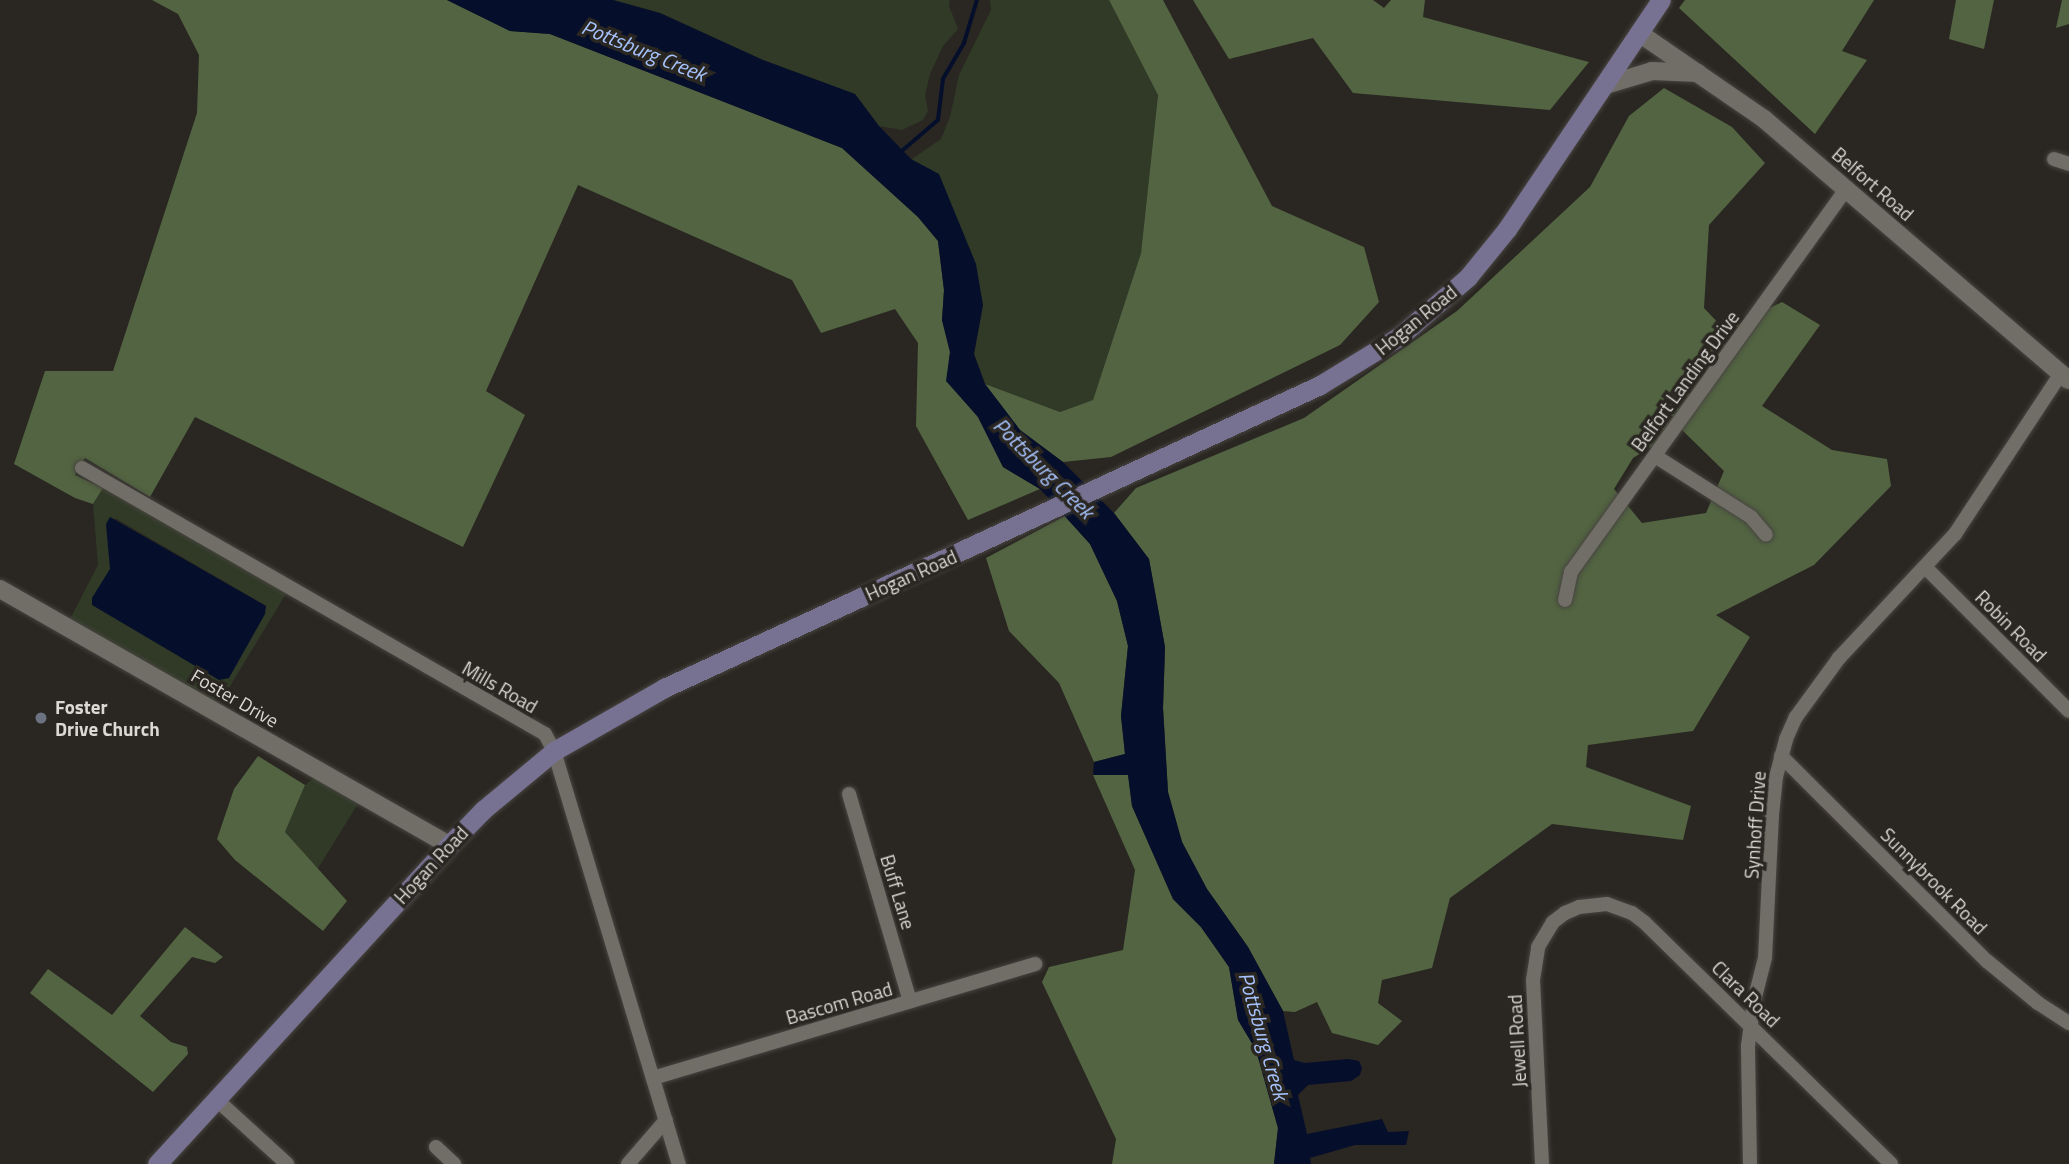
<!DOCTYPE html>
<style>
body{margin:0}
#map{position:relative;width:2069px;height:1164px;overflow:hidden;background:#2a2722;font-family:"Titillium Web",sans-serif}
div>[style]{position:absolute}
.green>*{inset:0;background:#303a26}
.forest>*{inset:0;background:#526441}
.water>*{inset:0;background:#050f2b}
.stream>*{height:3.5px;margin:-1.75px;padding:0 1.75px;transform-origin:1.75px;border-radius:1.75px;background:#050f2b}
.roads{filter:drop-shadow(0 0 2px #474440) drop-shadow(0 0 2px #474440)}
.minor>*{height:14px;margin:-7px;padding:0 7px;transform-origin:7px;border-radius:7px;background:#716d67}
.tertiary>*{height:18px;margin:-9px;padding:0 9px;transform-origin:9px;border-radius:9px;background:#716d67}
.secondary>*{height:19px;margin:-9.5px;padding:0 9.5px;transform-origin:9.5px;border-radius:9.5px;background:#777292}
.dots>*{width:19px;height:19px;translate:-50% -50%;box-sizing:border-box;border:4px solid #2a2722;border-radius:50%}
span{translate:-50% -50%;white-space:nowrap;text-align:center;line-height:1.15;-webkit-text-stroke:7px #2a2722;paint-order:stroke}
.street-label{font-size:19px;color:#dbd9d5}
.poi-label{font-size:19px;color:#dbd9d5;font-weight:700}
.left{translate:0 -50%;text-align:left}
.water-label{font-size:21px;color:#a6c2fd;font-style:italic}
</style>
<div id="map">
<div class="green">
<div style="clip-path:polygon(613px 0,950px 0,949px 6px,958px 29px,943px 46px,930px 74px,925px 95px,928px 111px,923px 120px,902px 130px,879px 126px,855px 94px,763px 60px,660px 13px)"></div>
<div style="clip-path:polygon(990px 0,1109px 0,1158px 94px,1141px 253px,1093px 400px,1060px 412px,985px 384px,974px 354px,983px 305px,912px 159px,941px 139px,950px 117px,959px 75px,991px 10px)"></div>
<div style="clip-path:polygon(evenodd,103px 488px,287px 592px,218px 706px,69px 621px,98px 565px,93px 504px,103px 488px,115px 518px,263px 604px,266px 606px,92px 598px,110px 569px,115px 518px)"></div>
<div style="clip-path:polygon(315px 777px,359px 802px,317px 870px,285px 832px,305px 785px)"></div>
</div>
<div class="forest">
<div style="clip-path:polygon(152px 0,447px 0,510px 31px,550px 34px,842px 148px,918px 217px,938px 241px,944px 290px,942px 320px,950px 352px,947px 381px,978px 417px,1003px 467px,1040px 489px,968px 520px,916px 426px,918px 343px,895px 309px,821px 333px,792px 280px,578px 185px,486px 391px,525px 415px,463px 547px,195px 417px,150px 497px,85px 458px,75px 475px,103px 488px,93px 504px,75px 498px,14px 464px,45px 371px,113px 371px,197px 113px,199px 55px,178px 14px)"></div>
<div style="clip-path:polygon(1109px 0,1163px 0,1272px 206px,1364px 247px,1379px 302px,1340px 345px,1111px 457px,1063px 462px,1020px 430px,985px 384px,1060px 412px,1093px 400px,1141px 253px,1158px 95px)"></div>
<div style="clip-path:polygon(1193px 0,1373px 0,1384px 8px,1391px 0,1425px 0,1423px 17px,1589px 62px,1550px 110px,1353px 93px,1313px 38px,1229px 59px)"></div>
<div style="clip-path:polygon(1685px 0,1874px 0,1842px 51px,1867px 60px,1815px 134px,1679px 8px)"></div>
<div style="clip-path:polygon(1956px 0,1994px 0,1984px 49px,1949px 39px)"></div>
<div style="clip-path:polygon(2062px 0,2069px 0,2069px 24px,2056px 28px)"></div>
<div style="clip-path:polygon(evenodd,1664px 88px,1732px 127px,1765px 163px,1709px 225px,1704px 308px,1724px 329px,1782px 302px,1820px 325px,1762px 406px,1832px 450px,1887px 459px,1891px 486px,1814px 565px,1716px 615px,1750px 637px,1693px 731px,1588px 745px,1586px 767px,1691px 806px,1683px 840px,1552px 824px,1450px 898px,1432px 968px,1382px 980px,1378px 1003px,1402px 1021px,1378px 1045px,1332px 1033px,1317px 1002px,1295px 1012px,1283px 1011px,1248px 947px,1207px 889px,1182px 842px,1168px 792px,1163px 708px,1165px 647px,1149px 559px,1114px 513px,1136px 488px,1304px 418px,1457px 311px,1590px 187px,1629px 116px,1664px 88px,1681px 429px,1724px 471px,1706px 513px,1642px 523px,1614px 489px,1633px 458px,1681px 429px)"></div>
<div style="clip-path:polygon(1065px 516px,1090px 544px,1117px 601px,1128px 646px,1121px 716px,1125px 754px,1094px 762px,1059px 683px,1009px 631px,986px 558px)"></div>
<div style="clip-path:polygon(258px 756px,305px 785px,285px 832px,347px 901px,323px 931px,235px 860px,217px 839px,234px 789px)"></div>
<div style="clip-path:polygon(1128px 774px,1132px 806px,1173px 899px,1201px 927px,1229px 967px,1238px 1020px,1256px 1050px,1278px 1128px,1274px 1164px,1112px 1164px,1116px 1139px,1042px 982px,1049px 967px,1123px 950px,1135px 870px,1093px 775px)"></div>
<div style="clip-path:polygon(185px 927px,223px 957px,215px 963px,192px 957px,140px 1016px,171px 1042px,187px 1047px,188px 1054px,153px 1092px,30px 993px,48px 969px,112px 1015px)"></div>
</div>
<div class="water">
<div style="clip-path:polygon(447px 0,613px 0,660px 13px,763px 60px,855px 94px,879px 126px,911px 159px,939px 174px,976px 264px,983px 305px,974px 354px,985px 384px,1020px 430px,1063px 462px,1114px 513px,1149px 559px,1165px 647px,1163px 708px,1168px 792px,1182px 842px,1207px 889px,1248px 947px,1283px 1011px,1294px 1060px,1305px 1063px,1348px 1059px,1359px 1061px,1362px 1068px,1360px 1075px,1351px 1081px,1308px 1085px,1298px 1095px,1307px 1134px,1382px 1119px,1388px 1132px,1409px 1131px,1406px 1145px,1355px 1145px,1310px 1158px,1311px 1164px,1274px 1164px,1278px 1128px,1256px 1050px,1238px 1020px,1229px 967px,1201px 927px,1173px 899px,1132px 806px,1128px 775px,1093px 775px,1094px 762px,1125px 754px,1121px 716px,1128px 646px,1117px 601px,1090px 544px,1040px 489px,1003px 467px,978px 417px,946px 381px,950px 352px,942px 320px,944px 290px,938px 241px,918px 217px,842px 148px,550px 34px,510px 31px)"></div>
<div style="clip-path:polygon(110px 517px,266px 606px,265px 614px,229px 678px,219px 680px,92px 605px,92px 598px,110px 569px,106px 524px)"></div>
</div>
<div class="stream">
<div style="left:903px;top:150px;width:46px;rotate:-40.6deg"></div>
<div style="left:938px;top:120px;width:41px;rotate:-83deg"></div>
<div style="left:943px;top:79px;width:42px;rotate:-59.7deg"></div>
<div style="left:964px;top:43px;width:45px;rotate:-73.2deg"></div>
</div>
<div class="roads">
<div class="minor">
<div style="left:2054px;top:159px;width:16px;rotate:18deg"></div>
<div style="left:1655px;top:456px;width:114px;rotate:32.4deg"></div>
<div style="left:1751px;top:517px;width:23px;rotate:50deg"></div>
<div style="left:82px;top:468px;width:534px;rotate:29.88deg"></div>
<div style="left:545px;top:734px;width:19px;rotate:62deg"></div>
<div style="left:554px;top:751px;width:432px;rotate:73.2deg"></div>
<div style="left:1926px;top:568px;width:202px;rotate:45deg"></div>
<div style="left:1565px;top:600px;width:29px;rotate:-78deg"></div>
<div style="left:1571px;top:572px;width:472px;rotate:-54.3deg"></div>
<div style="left:1781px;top:756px;width:291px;rotate:44.9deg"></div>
<div style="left:1987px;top:961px;width:66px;rotate:39.5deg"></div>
<div style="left:2038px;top:1003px;width:37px;rotate:33deg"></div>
<div style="left:849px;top:794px;width:216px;rotate:73.6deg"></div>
<div style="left:653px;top:1078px;width:399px;rotate:-16.6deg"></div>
<div style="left:217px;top:1100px;width:95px;rotate:42.4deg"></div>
<div style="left:436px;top:1147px;width:25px;rotate:43deg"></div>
<div style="left:628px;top:1164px;width:58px;rotate:-49.2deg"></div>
<div style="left:1542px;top:1164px;width:184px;rotate:-92.8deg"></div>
<div style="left:1533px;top:980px;width:33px;rotate:-81deg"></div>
<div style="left:1538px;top:947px;width:29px;rotate:-59deg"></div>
<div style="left:1553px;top:922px;width:15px;rotate:-37deg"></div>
<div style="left:1565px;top:913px;width:15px;rotate:-23deg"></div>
<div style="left:1579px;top:907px;width:28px;rotate:-6deg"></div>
<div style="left:1607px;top:904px;width:27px;rotate:20deg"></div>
<div style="left:1632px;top:913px;width:15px;rotate:37deg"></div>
<div style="left:1644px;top:922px;width:346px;rotate:44.4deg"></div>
<div style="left:1750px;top:1164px;width:118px;rotate:-91deg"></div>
<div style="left:1748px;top:1046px;width:45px;rotate:-82.4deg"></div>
<div style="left:1754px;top:1001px;width:44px;rotate:-75.7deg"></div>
<div style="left:1765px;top:958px;width:143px;rotate:-87.2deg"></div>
<div style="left:1772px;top:815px;width:38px;rotate:-84deg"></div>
<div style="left:1776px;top:777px;width:39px;rotate:-75deg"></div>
<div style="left:1786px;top:739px;width:24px;rotate:-66deg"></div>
<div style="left:1796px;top:717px;width:73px;rotate:-53.9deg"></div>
<div style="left:1839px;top:658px;width:170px;rotate:-46.9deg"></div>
<div style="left:1955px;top:534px;width:193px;rotate:-56.6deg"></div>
</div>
<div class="tertiary">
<div style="left:1639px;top:33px;width:152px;rotate:34.5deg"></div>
<div style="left:1764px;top:119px;width:401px;rotate:40.6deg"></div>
<div style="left:1606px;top:85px;width:48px;rotate:-16.9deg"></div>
<div style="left:1652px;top:71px;width:46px;rotate:2.5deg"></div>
<div style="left:0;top:589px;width:517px;rotate:29.69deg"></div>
</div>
<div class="secondary">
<div style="left:157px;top:1164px;width:432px;rotate:-47.5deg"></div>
<div style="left:449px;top:845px;width:49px;rotate:-45.8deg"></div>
<div style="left:483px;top:810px;width:92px;rotate:-39.7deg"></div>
<div style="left:554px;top:751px;width:127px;rotate:-29.8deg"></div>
<div style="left:664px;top:688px;width:723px;rotate:-24.79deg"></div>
<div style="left:1320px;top:385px;width:94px;rotate:-31.5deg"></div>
<div style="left:1400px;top:336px;width:90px;rotate:-40.9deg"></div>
<div style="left:1468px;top:277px;width:62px;rotate:-50.9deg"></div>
<div style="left:1507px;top:229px;width:276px;rotate:-56.1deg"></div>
</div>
</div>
<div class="dots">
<div style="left:41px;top:718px;background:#6b7280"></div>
</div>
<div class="street-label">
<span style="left:1873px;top:184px;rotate:41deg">Belfort Road</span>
<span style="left:1416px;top:320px;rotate:-39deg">Hogan Road</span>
<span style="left:1685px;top:381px;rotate:-54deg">Belfort Landing Drive</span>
<span style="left:911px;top:575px;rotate:-24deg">Hogan Road</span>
<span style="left:2011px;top:626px;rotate:45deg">Robin Road</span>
<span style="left:500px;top:687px;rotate:30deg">Mills Road</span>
<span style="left:235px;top:698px;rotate:30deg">Foster Drive</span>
<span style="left:1755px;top:825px;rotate:-86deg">Synhoff Drive</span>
<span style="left:431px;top:865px;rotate:-47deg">Hogan Road</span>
<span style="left:1934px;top:881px;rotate:45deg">Sunnybrook Road</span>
<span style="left:898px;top:892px;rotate:73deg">Buff Lane</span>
<span style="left:1746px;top:994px;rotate:44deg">Clara Road</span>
<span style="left:839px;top:1003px;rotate:-16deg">Bascom Road</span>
<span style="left:1517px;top:1041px;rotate:-93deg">Jewell Road</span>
</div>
<div class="poi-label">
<span class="left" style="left:55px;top:718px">Foster<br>Drive Church</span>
</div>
<div class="water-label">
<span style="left:644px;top:50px;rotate:22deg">Pottsburg Creek</span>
<span style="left:1044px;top:468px;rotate:45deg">Pottsburg Creek</span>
<span style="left:1264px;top:1036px;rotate:74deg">Pottsburg Creek</span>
</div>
</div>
